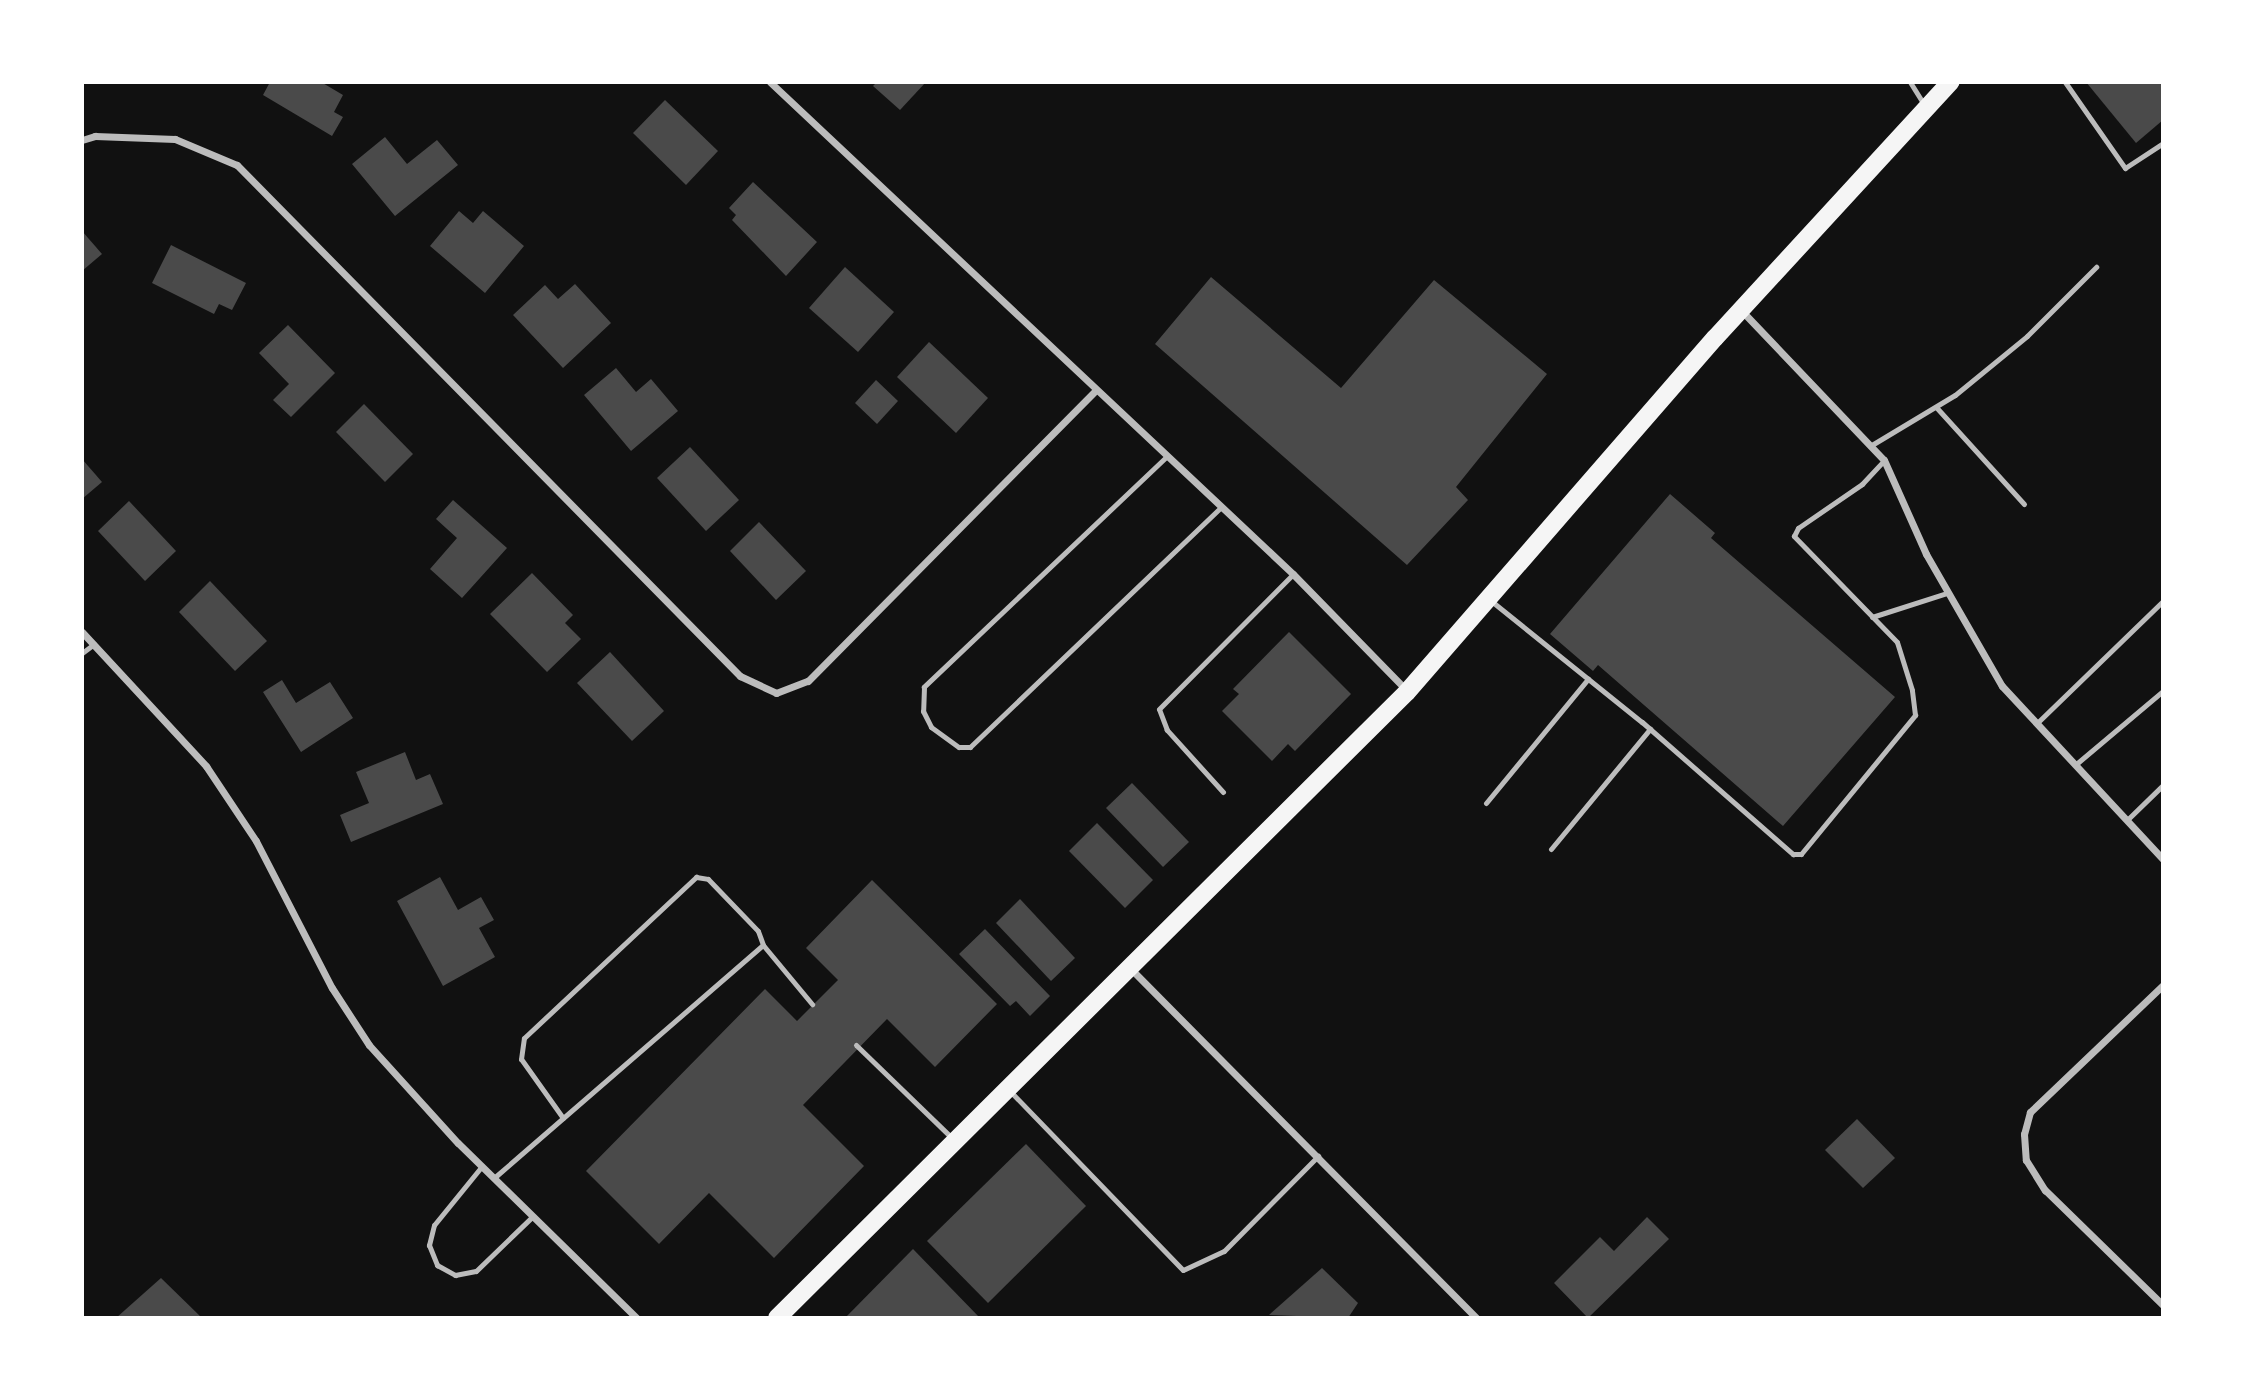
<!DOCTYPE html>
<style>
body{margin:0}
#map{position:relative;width:2245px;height:1400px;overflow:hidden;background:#111;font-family:Merriweather,serif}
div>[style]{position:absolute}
.building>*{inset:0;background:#4a4a4a}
.service>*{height:5px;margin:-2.5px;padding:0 2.5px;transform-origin:2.5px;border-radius:2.5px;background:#bcbcbc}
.minor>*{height:7px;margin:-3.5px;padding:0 3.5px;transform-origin:3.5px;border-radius:3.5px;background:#bcbcbc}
.primary>*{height:18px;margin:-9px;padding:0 9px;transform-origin:9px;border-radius:9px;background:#f5f5f5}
span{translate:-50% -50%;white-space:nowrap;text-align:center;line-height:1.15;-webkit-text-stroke:6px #fff;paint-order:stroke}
.frame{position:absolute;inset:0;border:84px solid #fff;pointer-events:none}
</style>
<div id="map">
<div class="building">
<div style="clip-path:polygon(270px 82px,321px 82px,343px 95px,334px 112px,343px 117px,332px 136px,263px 95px)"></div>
<div style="clip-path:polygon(877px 82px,926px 82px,900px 110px,873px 86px)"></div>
<div style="clip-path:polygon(2086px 82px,2163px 82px,2163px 120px,2136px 143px)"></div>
<div style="clip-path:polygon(665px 100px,718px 151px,686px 185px,633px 133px)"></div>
<div style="clip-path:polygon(385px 137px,407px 164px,437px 140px,458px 165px,395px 216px,352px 164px)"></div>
<div style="clip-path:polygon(753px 182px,817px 242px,786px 276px,732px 220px,736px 215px,729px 208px)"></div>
<div style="clip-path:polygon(459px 211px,473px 223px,483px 211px,524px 246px,485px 293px,430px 246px)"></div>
<div style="clip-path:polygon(82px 231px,102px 254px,82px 271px)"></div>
<div style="clip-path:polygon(171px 245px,246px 283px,232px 310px,219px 304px,214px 314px,152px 283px)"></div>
<div style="clip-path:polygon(845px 267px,894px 312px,858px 352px,809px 308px)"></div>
<div style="clip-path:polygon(1211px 277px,1341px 388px,1434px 280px,1547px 374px,1456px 487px,1468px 500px,1407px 565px,1155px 344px)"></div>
<div style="clip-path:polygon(575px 284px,611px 323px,563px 368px,513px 315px,545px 285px,558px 299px)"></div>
<div style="clip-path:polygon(288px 325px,335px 373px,291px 417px,273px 400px,289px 384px,259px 353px)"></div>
<div style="clip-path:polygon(929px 342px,988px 398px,956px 433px,897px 377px)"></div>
<div style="clip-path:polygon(616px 368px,636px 392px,651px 379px,678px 411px,631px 451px,584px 395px)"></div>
<div style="clip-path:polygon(876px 380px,898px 401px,877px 424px,855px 403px)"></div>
<div style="clip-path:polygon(364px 404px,413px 454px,385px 482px,336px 432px)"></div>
<div style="clip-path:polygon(690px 447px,739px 500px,706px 531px,657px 478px)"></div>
<div style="clip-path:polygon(82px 459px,102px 482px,82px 499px)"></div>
<div style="clip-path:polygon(1670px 494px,1715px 533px,1711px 538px,1895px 697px,1783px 826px,1598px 665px,1593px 671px,1550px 634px)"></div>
<div style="clip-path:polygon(453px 500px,507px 548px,462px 598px,430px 569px,457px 538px,436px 519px)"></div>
<div style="clip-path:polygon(129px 501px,176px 551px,145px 581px,98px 531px)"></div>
<div style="clip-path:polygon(759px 522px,806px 571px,776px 600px,730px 551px)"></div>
<div style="clip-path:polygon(532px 573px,573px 615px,565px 623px,581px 639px,547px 672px,490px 614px)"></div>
<div style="clip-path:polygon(210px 581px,267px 641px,235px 671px,179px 612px)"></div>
<div style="clip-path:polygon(1289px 632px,1351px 694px,1295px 751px,1288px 744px,1272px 761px,1222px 711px,1239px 694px,1233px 689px)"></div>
<div style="clip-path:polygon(610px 652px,664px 711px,632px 741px,577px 683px)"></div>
<div style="clip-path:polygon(282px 680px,296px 703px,330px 682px,353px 718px,301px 752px,263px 692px)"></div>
<div style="clip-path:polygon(405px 752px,416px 780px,430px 774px,443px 804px,351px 842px,340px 815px,369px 803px,356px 772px)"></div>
<div style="clip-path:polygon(1132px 783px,1189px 842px,1163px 867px,1106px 808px)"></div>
<div style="clip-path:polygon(1097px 823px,1153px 880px,1125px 908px,1069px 851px)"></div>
<div style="clip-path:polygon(440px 877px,458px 910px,481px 897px,494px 920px,479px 928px,495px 957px,443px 986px,397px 901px)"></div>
<div style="clip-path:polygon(872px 880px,997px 1004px,935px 1067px,887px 1019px,803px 1105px,864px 1166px,774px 1258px,709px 1193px,659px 1244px,586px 1171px,765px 989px,797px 1021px,838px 980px,806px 948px)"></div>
<div style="clip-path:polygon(1020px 899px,1075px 958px,1051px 981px,996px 923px)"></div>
<div style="clip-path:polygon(985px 929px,1050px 996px,1030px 1016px,1016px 1001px,1010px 1006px,959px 954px)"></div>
<div style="clip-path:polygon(1857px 1119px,1895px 1158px,1863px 1188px,1825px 1150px)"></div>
<div style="clip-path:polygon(1026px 1144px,1086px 1206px,988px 1303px,927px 1241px)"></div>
<div style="clip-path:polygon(1647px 1217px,1669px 1239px,1588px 1318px,1554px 1283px,1600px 1237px,1614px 1251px)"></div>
<div style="clip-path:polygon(913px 1249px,980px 1318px,845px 1318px)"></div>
<div style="clip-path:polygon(1322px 1268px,1358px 1303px,1348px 1318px,1269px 1315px)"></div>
<div style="clip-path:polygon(161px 1278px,202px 1318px,116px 1318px)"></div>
</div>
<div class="service">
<div style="left:1910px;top:82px;width:28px;rotate:58deg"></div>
<div style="left:2065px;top:82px;width:105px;rotate:55.1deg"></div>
<div style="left:2125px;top:168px;width:45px;rotate:-33.3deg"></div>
<div style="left:1936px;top:407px;width:131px;rotate:47.8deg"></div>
<div style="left:1870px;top:446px;width:99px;rotate:-31deg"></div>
<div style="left:1955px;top:395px;width:93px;rotate:-39.3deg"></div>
<div style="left:2027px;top:336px;width:98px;rotate:-45deg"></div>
<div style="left:1166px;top:457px;width:334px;rotate:136.5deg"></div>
<div style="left:924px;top:687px;width:24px;rotate:92deg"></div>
<div style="left:923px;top:711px;width:18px;rotate:63deg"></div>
<div style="left:931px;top:727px;width:34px;rotate:36deg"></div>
<div style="left:959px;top:747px;width:11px"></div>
<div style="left:970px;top:747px;width:347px;rotate:-43.7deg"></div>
<div style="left:1490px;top:600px;width:195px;rotate:38.8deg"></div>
<div style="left:1642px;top:722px;width:201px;rotate:41.2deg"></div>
<div style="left:1793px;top:854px;width:8px"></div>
<div style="left:1801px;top:854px;width:180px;rotate:-50.6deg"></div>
<div style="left:1915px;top:715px;width:25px;rotate:-97deg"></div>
<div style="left:1912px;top:690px;width:50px;rotate:-107.4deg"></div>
<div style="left:1897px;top:642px;width:148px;rotate:-134.2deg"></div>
<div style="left:1794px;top:536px;width:9px;rotate:-63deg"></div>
<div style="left:1798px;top:528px;width:78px;rotate:-34.5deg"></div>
<div style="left:1862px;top:484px;width:33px;rotate:-47deg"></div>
<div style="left:1872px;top:617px;width:79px;rotate:-17.7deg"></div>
<div style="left:82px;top:653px;width:15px;rotate:-37deg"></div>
<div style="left:2037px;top:723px;width:175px;rotate:-44.1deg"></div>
<div style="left:2075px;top:765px;width:115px;rotate:-40.1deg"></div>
<div style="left:1223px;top:792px;width:84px;rotate:-132.1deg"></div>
<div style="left:1167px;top:730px;width:22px;rotate:-111deg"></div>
<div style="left:1159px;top:709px;width:190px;rotate:-45.2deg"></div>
<div style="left:1486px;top:803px;width:161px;rotate:-50.6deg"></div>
<div style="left:2127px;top:820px;width:50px;rotate:-44.2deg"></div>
<div style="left:1551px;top:849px;width:156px;rotate:-50.5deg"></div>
<div style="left:856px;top:1045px;width:136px;rotate:44.1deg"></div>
<div style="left:1009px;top:1090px;width:250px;rotate:46deg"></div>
<div style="left:1183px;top:1270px;width:45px;rotate:-24.9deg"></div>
<div style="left:1224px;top:1251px;width:134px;rotate:-45.3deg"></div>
<div style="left:563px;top:1118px;width:72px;rotate:-125.4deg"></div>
<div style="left:521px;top:1059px;width:21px;rotate:-82deg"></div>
<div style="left:524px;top:1038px;width:236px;rotate:-43.1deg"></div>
<div style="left:696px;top:877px;width:12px;rotate:9deg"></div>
<div style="left:708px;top:879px;width:72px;rotate:46.1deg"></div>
<div style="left:758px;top:931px;width:15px;rotate:70deg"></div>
<div style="left:763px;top:945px;width:77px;rotate:50.3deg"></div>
<div style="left:482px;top:1166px;width:76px;rotate:129.1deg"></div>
<div style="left:434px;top:1225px;width:21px;rotate:104deg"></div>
<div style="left:429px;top:1245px;width:22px;rotate:68deg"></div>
<div style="left:437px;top:1265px;width:21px;rotate:29deg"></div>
<div style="left:455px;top:1275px;width:21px;rotate:-11deg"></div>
<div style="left:476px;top:1271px;width:79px;rotate:-44deg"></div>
<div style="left:495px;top:1177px;width:354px;rotate:-40.9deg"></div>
</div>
<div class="minor">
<div style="left:770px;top:82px;width:718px;rotate:43.25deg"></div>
<div style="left:1293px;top:574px;width:163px;rotate:45.7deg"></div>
<div style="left:82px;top:140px;width:14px;rotate:-17deg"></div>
<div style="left:95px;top:136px;width:80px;rotate:2.1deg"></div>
<div style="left:175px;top:139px;width:67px;rotate:22.8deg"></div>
<div style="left:237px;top:165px;width:717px;rotate:45.45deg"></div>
<div style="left:740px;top:676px;width:40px;rotate:25deg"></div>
<div style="left:776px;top:693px;width:34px;rotate:-21deg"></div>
<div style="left:808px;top:681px;width:408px;rotate:-45.3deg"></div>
<div style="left:1741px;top:310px;width:207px;rotate:46.4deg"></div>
<div style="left:1884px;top:460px;width:103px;rotate:65.9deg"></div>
<div style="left:1926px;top:554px;width:152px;rotate:60.1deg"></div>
<div style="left:2002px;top:686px;width:236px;rotate:47.1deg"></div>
<div style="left:82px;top:632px;width:183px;rotate:47.2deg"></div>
<div style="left:206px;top:766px;width:90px;rotate:56.3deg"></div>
<div style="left:256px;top:841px;width:165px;rotate:62.7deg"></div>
<div style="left:332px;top:988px;width:68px;rotate:57deg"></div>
<div style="left:369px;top:1045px;width:132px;rotate:47.8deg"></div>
<div style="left:458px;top:1143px;width:250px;rotate:44.4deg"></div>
<div style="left:1131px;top:969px;width:491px;rotate:45.3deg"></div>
<div style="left:2163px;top:985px;width:184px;rotate:136.3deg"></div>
<div style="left:2030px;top:1112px;width:23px;rotate:105deg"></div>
<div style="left:2024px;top:1134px;width:26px;rotate:86deg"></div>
<div style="left:2026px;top:1160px;width:36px;rotate:58deg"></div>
<div style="left:2045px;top:1190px;width:165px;rotate:44.3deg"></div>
</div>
<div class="primary">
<div style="left:777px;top:1318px;width:888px;rotate:-44.82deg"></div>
<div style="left:1407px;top:692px;width:469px;rotate:-49deg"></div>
<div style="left:1715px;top:338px;width:348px;rotate:-47.4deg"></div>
</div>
<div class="frame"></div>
</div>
